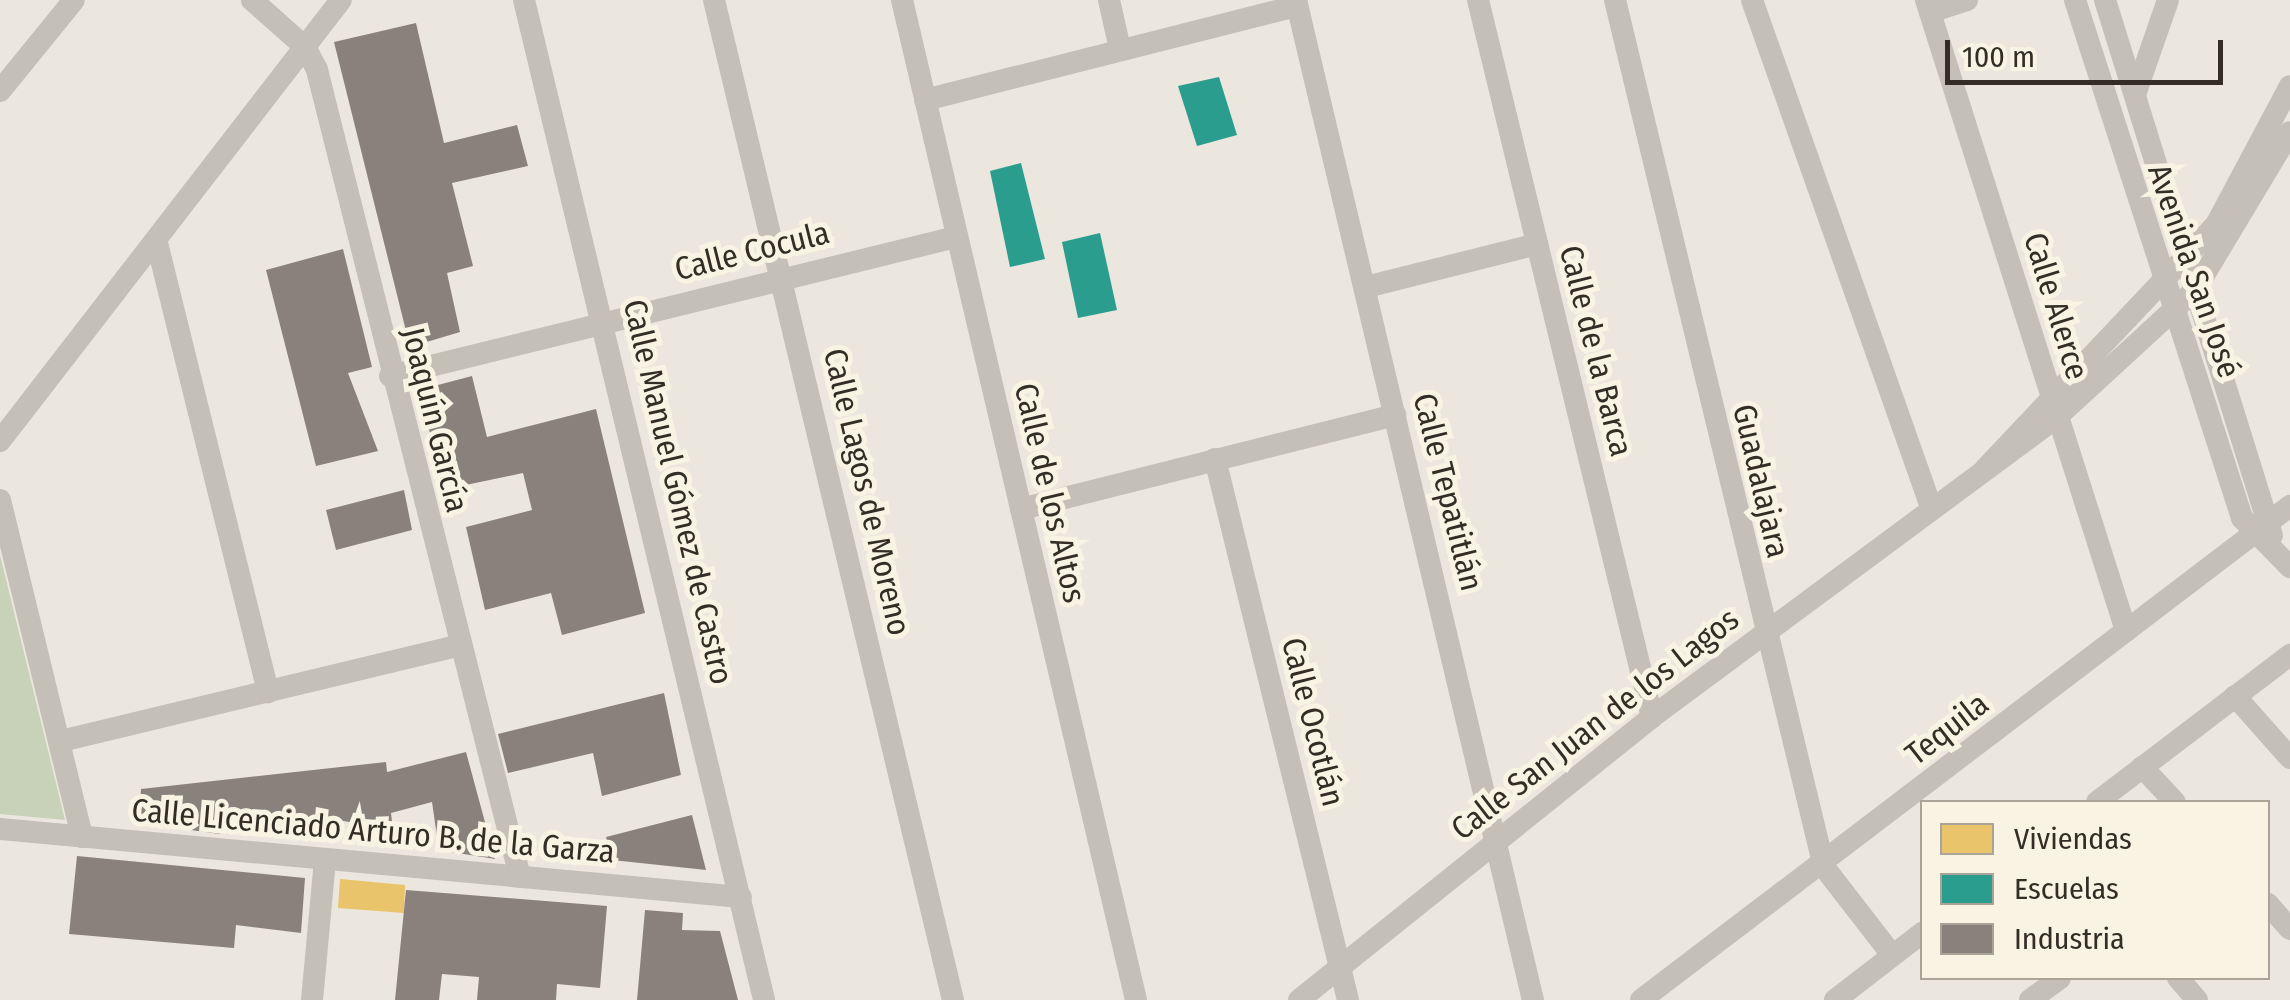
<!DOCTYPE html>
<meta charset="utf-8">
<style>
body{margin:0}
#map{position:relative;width:2290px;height:1000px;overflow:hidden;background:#ebe7de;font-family:"Fira Sans Condensed",sans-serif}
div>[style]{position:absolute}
.green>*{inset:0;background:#c8d2b8}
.homes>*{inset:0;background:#e9c46a}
.schools>*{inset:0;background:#2a9d8f}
.industry>*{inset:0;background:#8a817c}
.minor>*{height:22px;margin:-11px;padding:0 11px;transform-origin:11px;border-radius:11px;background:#c4bfb7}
span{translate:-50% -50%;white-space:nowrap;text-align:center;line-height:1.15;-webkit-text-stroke:10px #f9f3e4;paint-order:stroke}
.street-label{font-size:32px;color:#342d26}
.legend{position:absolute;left:1920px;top:800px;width:350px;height:180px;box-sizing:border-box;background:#f9f3e4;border:2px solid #aaa498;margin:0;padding:12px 18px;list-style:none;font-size:30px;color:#342d26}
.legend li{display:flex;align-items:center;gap:20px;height:50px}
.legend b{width:50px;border:2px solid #aaa498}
.scale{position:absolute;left:1945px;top:40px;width:278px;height:45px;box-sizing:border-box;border:5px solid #342d26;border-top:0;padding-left:12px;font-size:30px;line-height:35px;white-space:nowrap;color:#342d26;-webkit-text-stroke:8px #f9f3e4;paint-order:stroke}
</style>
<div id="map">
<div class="green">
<div style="clip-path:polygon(0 555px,65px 820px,0 814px)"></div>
</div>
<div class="homes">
<div style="clip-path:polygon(340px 879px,405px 885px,404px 913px,338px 908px)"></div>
</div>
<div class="schools">
<div style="clip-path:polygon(1219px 77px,1237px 135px,1197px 146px,1178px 86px)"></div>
<div style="clip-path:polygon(1021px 163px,1045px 259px,1010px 267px,990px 171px)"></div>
<div style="clip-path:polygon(1100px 233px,1117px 310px,1078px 318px,1062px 242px)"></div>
</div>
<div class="industry">
<div style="clip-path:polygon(416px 23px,444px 143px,517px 125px,528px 166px,452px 183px,473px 266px,447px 273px,460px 332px,410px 347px,334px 42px)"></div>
<div style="clip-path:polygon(343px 249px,372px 367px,348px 373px,378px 451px,316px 466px,266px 270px)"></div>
<div style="clip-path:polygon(472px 376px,487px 437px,596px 409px,645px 613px,562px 635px,551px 593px,485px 610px,466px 527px,532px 510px,523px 473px,456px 487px,448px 446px,434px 449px,419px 390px)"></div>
<div style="clip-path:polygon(404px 490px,412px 530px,336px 550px,326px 510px)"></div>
<div style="clip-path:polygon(664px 693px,681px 775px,602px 796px,593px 753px,508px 773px,498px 734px)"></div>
<div style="clip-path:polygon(466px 752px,495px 859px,439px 850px,432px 802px,391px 813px,393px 830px,333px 819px,332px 828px,283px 820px,282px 833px,223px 826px,223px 813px,220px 834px,139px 823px,141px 789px,386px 762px,387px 772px)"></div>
<div style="clip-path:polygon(692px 815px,706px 870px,612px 860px,606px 837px)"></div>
<div style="clip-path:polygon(77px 856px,305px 878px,301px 933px,236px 925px,234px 948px,69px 934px)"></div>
<div style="clip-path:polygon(406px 890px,607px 906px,600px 988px,557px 984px,556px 1000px,477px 1000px,479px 977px,442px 974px,439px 1000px,395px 1000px)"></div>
<div style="clip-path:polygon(645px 910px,683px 913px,682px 930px,720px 931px,738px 1000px,637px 1000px)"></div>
</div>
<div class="minor">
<div style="left:252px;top:0;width:71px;rotate:41.6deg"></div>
<div style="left:305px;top:47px;width:26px;rotate:62deg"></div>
<div style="left:317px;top:70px;width:832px;rotate:75.88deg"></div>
<div style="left:524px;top:0;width:1028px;rotate:76.5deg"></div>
<div style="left:714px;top:0;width:1028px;rotate:76.56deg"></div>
<div style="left:902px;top:0;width:1027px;rotate:76.83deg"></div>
<div style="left:1109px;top:0;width:50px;rotate:77.3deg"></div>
<div style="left:1296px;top:0;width:1028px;rotate:76.67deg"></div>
<div style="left:1478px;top:0;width:738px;rotate:76.36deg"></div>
<div style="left:1615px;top:0;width:892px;rotate:76.45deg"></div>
<div style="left:1824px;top:867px;width:111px;rotate:52.3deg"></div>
<div style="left:1752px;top:0;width:538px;rotate:70.55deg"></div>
<div style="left:1926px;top:0;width:662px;rotate:72.41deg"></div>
<div style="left:2075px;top:0;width:544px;rotate:72.13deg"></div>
<div style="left:2242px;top:518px;width:69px;rotate:45.6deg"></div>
<div style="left:2105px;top:0;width:561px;rotate:72.69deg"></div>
<div style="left:1930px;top:12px;width:39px;rotate:-18deg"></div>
<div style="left:0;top:91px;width:117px;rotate:-50.9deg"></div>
<div style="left:2136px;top:92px;width:97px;rotate:-70.8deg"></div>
<div style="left:925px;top:100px;width:384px;rotate:-14.2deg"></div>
<div style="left:157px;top:243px;width:463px;rotate:76.1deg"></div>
<div style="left:1366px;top:287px;width:176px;rotate:-14.1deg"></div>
<div style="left:390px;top:376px;width:583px;rotate:-13.8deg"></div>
<div style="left:0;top:441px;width:557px;rotate:-52.29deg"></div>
<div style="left:1215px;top:459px;width:557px;rotate:76.19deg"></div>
<div style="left:1985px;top:469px;width:336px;rotate:-46.6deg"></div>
<div style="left:2216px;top:225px;width:157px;rotate:-62deg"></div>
<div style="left:0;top:500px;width:347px;rotate:76.3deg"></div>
<div style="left:1021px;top:509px;width:386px;rotate:-14.1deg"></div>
<div style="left:2235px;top:696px;width:83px;rotate:48.4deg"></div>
<div style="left:61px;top:741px;width:407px;rotate:-13.5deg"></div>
<div style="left:2142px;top:767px;width:48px;rotate:46.7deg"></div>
<div style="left:2097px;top:802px;width:243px;rotate:-37.3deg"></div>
<div style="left:0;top:829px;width:744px;rotate:5.24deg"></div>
<div style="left:2268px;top:904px;width:33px;rotate:49deg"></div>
<div style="left:2178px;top:978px;width:29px;rotate:49deg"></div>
<div style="left:312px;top:1000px;width:141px;rotate:-84.7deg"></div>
<div style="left:1299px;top:1000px;width:452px;rotate:-38.7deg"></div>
<div style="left:1652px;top:717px;width:504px;rotate:-36.53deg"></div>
<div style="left:2057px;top:417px;width:188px;rotate:-42.6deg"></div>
<div style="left:2195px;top:290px;width:184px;rotate:-59deg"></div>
<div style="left:1641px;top:1000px;width:816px;rotate:-37.28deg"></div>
<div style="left:1835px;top:1000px;width:110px;rotate:-37.6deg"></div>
<div style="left:2030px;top:1000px;width:37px;rotate:-36deg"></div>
</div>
<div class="street-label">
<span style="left:752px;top:251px;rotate:-14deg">Calle Cocula</span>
<span style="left:2194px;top:271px;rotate:71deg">Avenida San José</span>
<span style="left:2056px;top:306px;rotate:73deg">Calle Alerce</span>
<span style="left:1596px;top:351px;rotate:76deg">Calle de la Barca</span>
<span style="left:435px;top:420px;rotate:76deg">Joaquín García</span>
<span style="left:1761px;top:481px;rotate:77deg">Guadalajara</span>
<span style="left:678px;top:492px;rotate:77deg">Calle Manuel Gómez de Castro</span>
<span style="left:867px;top:492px;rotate:77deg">Calle Lagos de Moreno</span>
<span style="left:1448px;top:492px;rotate:76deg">Calle Tepatitlán</span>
<span style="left:1050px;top:493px;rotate:77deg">Calle de los Altos</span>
<span style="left:1313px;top:722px;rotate:76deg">Calle Ocotlán</span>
<span style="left:1595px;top:724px;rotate:-38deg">Calle San Juan de los Lagos</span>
<span style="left:1947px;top:729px;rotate:-38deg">Tequila</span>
<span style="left:373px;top:831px;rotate:5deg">Calle Licenciado Arturo B. de la Garza</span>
</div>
<ul class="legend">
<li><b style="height:28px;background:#e9c46a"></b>Viviendas</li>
<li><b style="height:28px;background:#2a9d8f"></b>Escuelas</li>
<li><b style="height:28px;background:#8a817c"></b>Industria</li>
</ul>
<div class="scale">100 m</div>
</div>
